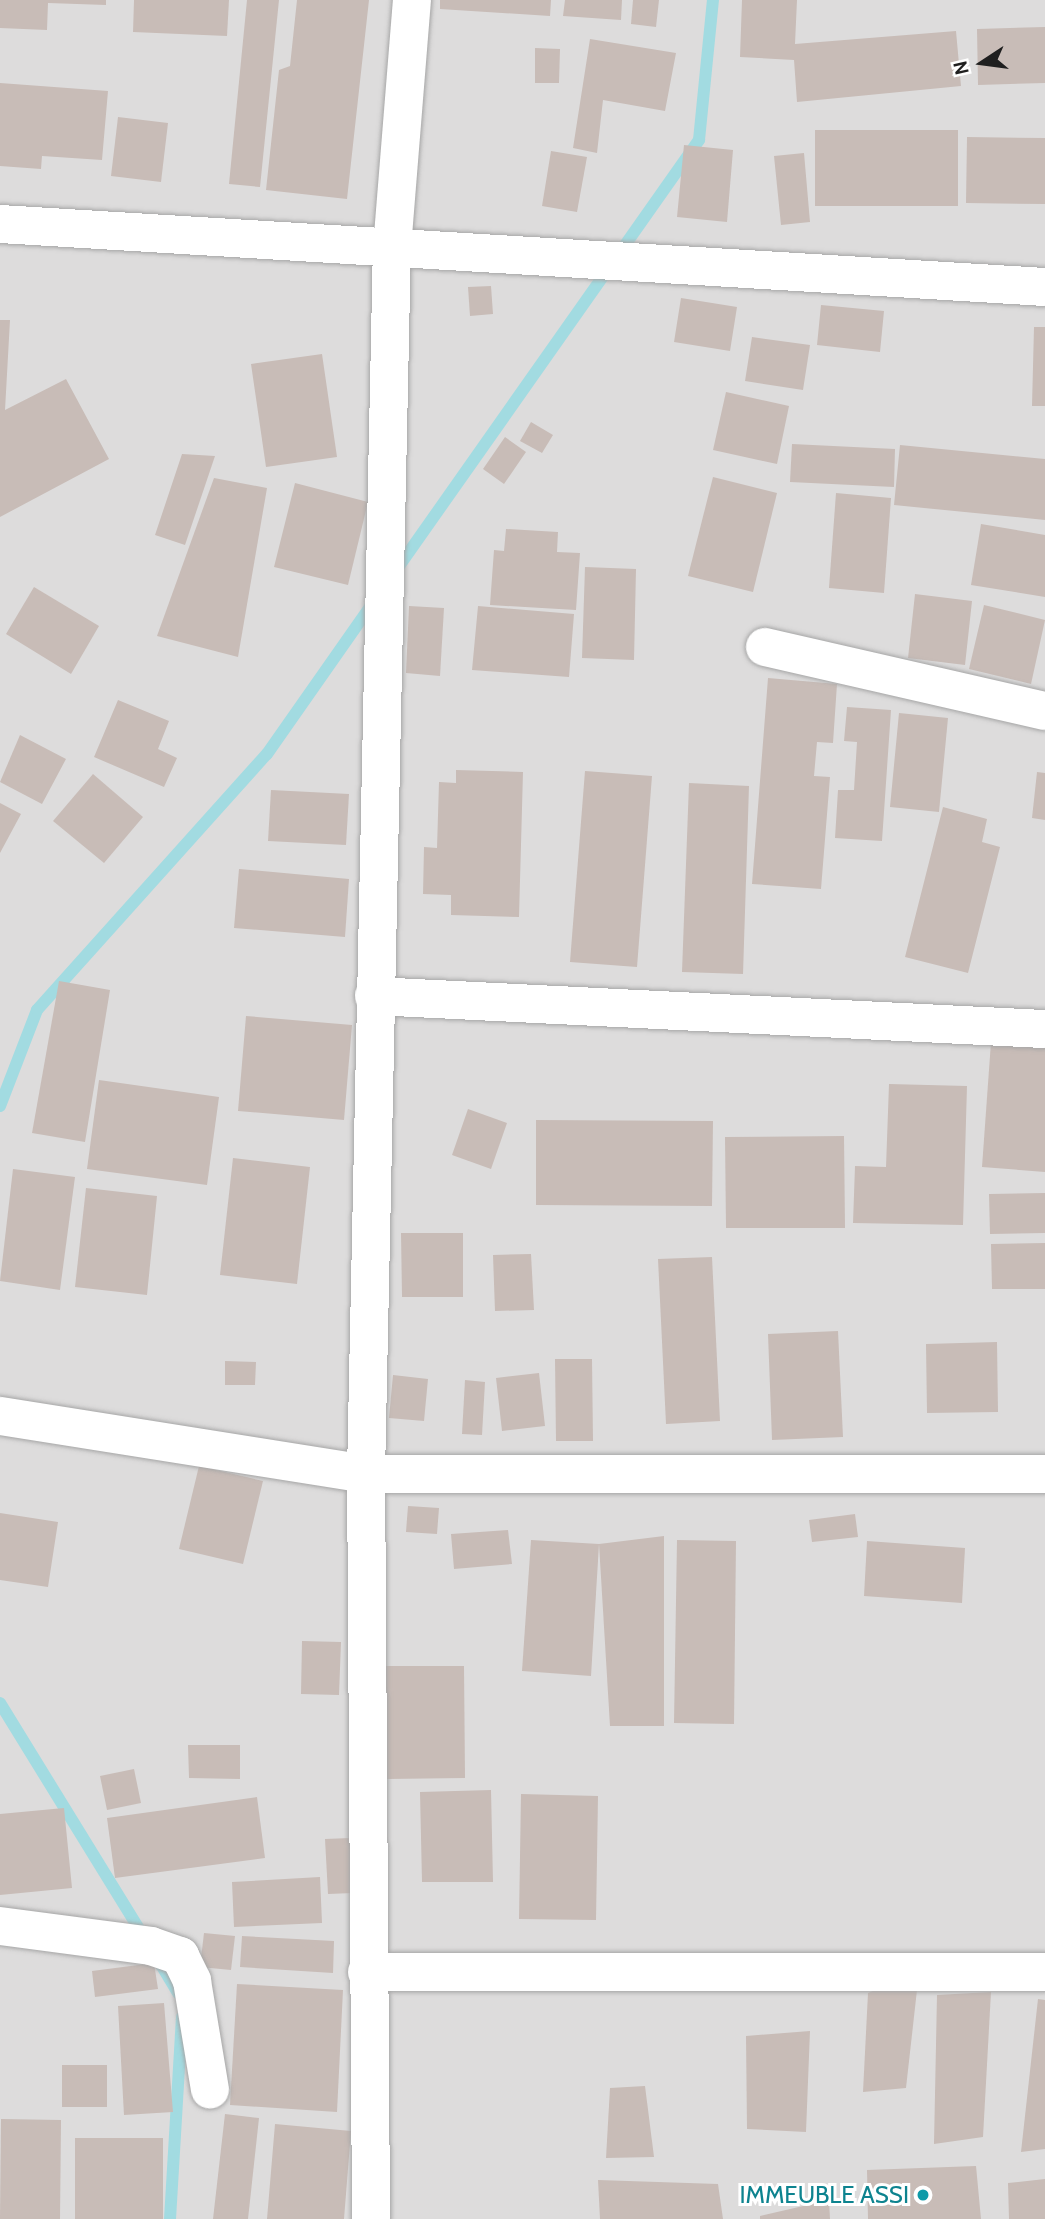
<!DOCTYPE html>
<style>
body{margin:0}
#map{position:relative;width:1045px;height:2219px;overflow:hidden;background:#f0ebe4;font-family:Cabin,sans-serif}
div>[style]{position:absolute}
.residential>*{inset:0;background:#dddcdc}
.stream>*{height:12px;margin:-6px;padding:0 6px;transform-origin:6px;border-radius:6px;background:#a2dbe1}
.building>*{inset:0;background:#c8bcb7}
.roads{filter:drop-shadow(0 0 2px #a6a6a6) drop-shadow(0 0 2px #a6a6a6)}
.minor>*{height:38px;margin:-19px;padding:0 19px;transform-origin:19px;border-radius:19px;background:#fff}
.dots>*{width:19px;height:19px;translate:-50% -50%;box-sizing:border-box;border:4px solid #fff;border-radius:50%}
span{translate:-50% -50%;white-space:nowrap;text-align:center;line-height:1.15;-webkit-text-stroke:6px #fff;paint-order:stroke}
.culture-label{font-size:24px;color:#0d838f}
.right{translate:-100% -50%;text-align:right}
.north{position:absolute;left:947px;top:28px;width:70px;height:70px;-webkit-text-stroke:5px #fff;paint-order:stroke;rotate:257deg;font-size:19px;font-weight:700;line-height:28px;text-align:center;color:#1f1f1f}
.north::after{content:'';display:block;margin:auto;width:24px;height:32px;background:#1f1f1f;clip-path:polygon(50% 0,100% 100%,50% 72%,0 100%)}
</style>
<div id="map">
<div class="residential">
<div style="clip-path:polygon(0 0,1045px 0,1045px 2219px,0 2219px)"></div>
</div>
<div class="stream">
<div style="left:397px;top:569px;width:525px;rotate:-54.86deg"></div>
<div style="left:699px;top:140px;width:141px;rotate:-84.3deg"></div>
<div style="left:0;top:1106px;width:103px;rotate:-68.9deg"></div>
<div style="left:37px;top:1010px;width:344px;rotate:-48.1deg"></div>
<div style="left:267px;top:754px;width:187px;rotate:-55deg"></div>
<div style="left:0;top:1703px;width:277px;rotate:58.4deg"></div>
<div style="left:157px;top:1958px;width:41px;rotate:59deg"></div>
<div style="left:170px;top:2219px;width:202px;rotate:-86.6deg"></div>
</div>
<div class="building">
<div style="clip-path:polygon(0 0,106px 0,106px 5px,48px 3px,47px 30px,0 28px)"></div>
<div style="clip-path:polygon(134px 0,229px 0,227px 36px,133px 32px)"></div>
<div style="clip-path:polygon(247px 0,279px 0,260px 187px,229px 184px)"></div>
<div style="clip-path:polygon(297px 0,369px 0,347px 199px,266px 190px,279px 70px,290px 66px)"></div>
<div style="clip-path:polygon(440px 0,551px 0,550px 16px,440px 9px)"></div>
<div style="clip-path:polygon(565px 0,622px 0,621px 20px,563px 16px)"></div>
<div style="clip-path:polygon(633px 0,659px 0,656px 27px,631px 24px)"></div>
<div style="clip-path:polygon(742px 0,797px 0,795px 44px,956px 31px,961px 86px,797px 102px,794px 60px,740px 57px)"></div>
<div style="clip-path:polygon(1045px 27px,1045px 83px,978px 85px,977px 29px)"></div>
<div style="clip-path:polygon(590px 39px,676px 53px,665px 111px,603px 100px,597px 153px,573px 148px)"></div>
<div style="clip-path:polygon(535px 48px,560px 49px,559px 83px,535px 83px)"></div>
<div style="clip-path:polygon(0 83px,108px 91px,102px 160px,42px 156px,41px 169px,0 166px)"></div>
<div style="clip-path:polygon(118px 117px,168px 123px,161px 182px,111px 176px)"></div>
<div style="clip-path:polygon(815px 130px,958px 130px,958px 206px,815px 206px)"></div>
<div style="clip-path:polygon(967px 137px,1045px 138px,1045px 204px,966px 203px)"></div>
<div style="clip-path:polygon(684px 145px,733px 150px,727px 222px,677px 217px)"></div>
<div style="clip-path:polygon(551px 151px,587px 157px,577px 212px,542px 206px)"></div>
<div style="clip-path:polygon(804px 153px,810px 222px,781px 225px,774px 156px)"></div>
<div style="clip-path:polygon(491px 286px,493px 314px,470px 316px,468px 287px)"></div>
<div style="clip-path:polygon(681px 298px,737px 307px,730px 351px,674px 342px)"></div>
<div style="clip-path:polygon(821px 305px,884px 311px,880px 352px,817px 345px)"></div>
<div style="clip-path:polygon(0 320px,10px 320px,5px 410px,66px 379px,109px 459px,0 517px)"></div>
<div style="clip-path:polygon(1034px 327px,1045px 327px,1045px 406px,1032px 406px)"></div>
<div style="clip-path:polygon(752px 337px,810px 345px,803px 390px,745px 381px)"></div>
<div style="clip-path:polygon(322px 354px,337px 457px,266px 467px,251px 364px)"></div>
<div style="clip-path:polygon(726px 392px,789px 406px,777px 464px,713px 450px)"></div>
<div style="clip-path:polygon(531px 422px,553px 435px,542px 453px,520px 441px)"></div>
<div style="clip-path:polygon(505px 437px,526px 452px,504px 484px,483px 469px)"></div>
<div style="clip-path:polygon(792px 444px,895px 449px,894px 487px,790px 482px)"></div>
<div style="clip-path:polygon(900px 445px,1045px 459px,1045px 520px,894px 505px)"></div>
<div style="clip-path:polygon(182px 454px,215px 456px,185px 545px,155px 535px)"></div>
<div style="clip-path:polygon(713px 477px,777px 493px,753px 592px,688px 576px)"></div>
<div style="clip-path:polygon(214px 478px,267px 488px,238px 657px,157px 636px)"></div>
<div style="clip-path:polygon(295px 483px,368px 502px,348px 585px,274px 567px)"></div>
<div style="clip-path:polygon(836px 493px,891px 498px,884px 593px,829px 588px)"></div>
<div style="clip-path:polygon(981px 524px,1045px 535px,1045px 597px,971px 585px)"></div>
<div style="clip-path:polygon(506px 529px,558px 532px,557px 552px,580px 553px,576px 610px,490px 605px,494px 550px,504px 551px)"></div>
<div style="clip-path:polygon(585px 567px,636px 569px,634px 660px,582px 658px)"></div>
<div style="clip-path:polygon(34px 587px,99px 626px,71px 674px,6px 634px)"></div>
<div style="clip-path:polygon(915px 594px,972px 601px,965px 665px,908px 658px)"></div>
<div style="clip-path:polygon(984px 605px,1045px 620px,1031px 684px,969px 669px)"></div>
<div style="clip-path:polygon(409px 606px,444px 608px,440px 676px,406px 673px)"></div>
<div style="clip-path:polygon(478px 606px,574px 614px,569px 677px,472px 670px)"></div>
<div style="clip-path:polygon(768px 678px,837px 684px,833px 743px,817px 742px,814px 776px,830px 777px,821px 889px,752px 884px)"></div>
<div style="clip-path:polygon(118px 700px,169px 721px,158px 749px,177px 758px,164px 787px,94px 757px)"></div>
<div style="clip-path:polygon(847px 707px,891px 710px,882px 841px,835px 838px,838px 790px,854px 790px,857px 742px,844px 741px)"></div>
<div style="clip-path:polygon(899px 713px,948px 718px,939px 812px,890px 807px)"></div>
<div style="clip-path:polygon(20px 735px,66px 759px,42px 804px,0 782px)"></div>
<div style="clip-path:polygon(456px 770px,523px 772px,519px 917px,451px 915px,451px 895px,423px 894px,424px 847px,437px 848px,439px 782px,456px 783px)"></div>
<div style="clip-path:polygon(585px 771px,652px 776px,637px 967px,570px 962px)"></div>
<div style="clip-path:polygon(1037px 772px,1045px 773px,1045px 820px,1032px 818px)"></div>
<div style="clip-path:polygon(93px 774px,143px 817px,104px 863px,53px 821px)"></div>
<div style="clip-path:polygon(689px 783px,749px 786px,743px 974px,682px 972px)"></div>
<div style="clip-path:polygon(271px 790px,349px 794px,346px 845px,268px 841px)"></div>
<div style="clip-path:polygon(0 803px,21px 814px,0 853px)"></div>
<div style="clip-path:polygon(943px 807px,987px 819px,982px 842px,1000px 847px,968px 973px,905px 957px)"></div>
<div style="clip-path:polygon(239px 869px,349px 879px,345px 937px,234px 928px)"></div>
<div style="clip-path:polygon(59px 981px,110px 990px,85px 1142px,32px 1133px)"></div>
<div style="clip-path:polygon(246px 1016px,352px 1025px,344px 1120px,238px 1111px)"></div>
<div style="clip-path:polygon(991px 1042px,1045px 1047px,1045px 1172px,982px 1167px)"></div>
<div style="clip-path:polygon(99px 1080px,219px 1097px,207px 1185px,87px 1169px)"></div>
<div style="clip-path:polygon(889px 1084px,967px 1086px,963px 1225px,853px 1223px,855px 1166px,886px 1167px)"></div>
<div style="clip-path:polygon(468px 1109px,507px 1123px,491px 1169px,452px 1155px)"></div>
<div style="clip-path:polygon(536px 1120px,713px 1121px,712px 1206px,536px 1205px)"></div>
<div style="clip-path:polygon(844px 1136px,845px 1228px,726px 1228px,725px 1137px)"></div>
<div style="clip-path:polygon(233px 1158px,310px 1167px,297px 1284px,220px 1275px)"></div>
<div style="clip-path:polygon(13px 1169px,75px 1177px,60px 1290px,0 1281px)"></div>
<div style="clip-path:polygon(86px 1188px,157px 1196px,147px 1295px,75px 1287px)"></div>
<div style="clip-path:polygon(1045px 1193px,1045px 1233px,990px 1234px,989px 1194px)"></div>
<div style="clip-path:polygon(401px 1233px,463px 1233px,463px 1297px,402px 1297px)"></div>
<div style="clip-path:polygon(1045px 1243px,1045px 1289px,992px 1289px,991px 1244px)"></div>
<div style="clip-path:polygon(531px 1254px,534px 1310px,495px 1311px,493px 1255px)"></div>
<div style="clip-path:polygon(712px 1257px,720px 1421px,666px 1424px,658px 1259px)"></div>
<div style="clip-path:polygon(838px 1331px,843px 1437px,772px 1440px,768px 1334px)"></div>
<div style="clip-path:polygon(997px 1342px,998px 1412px,927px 1413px,926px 1344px)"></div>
<div style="clip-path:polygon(555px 1359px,592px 1359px,593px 1441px,556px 1441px)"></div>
<div style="clip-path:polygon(225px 1361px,256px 1362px,255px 1385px,225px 1385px)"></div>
<div style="clip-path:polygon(539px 1373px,545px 1426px,502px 1431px,496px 1378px)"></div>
<div style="clip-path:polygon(393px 1375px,428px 1379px,424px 1421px,389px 1418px)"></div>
<div style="clip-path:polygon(465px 1380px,485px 1382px,482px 1435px,462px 1434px)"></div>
<div style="clip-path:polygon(199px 1466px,263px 1481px,243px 1564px,179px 1549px)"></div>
<div style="clip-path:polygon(408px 1506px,439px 1508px,437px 1534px,406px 1532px)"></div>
<div style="clip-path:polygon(0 1513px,58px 1522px,48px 1587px,0 1580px)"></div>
<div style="clip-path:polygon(855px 1514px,858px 1537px,812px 1542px,809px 1520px)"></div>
<div style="clip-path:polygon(508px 1530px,512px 1564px,454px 1569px,451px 1534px)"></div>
<div style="clip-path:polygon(664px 1536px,664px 1726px,610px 1726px,599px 1544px)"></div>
<div style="clip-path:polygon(531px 1540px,599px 1544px,591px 1676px,522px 1671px)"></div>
<div style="clip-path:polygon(677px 1540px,736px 1541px,734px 1724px,674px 1723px)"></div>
<div style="clip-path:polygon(867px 1541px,965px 1548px,962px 1603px,864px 1596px)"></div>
<div style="clip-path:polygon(302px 1641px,341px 1642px,339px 1695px,301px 1694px)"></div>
<div style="clip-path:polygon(386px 1666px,464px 1666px,465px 1778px,387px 1779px)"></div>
<div style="clip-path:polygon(188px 1745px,240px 1745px,240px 1779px,189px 1778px)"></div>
<div style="clip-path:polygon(134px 1769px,141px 1803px,107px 1810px,100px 1776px)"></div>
<div style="clip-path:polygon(491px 1790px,493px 1882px,422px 1882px,420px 1792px)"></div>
<div style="clip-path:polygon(521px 1794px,598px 1796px,596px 1920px,519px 1919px)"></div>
<div style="clip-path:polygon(257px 1797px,265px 1858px,115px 1878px,107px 1818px)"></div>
<div style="clip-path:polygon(64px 1808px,72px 1888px,0 1895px,0 1814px)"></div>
<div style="clip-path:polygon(350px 1838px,353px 1893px,328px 1894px,325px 1839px)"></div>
<div style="clip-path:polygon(320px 1877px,322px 1923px,234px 1927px,232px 1882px)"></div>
<div style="clip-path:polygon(204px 1933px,235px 1936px,231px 1970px,200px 1967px)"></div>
<div style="clip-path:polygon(242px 1936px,334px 1941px,333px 1973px,240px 1967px)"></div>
<div style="clip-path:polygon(154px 1963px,158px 1989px,95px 1997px,92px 1971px)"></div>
<div style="clip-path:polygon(919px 1972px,906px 2088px,863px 2092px,868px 1993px)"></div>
<div style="clip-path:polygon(237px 1984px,343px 1990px,337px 2112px,230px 2105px)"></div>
<div style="clip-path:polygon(991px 1992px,983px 2137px,934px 2144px,937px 1995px)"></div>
<div style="clip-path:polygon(1038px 1999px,1045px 2000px,1045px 2149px,1021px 2152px)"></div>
<div style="clip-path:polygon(164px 2003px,173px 2112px,124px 2115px,118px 2006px)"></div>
<div style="clip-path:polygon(810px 2031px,806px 2132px,747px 2129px,746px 2036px)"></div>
<div style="clip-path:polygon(62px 2065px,107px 2065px,107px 2107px,62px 2107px)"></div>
<div style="clip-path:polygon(645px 2086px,654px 2157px,606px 2158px,610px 2088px)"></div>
<div style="clip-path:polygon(225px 2114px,259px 2118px,248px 2219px,213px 2219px)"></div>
<div style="clip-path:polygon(1px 2119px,61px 2120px,60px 2219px,0 2219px)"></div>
<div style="clip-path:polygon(275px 2124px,351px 2131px,344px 2219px,267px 2219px)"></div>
<div style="clip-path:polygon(75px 2138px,163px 2138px,163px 2219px,75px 2219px)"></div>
<div style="clip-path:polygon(976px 2166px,981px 2219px,868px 2219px,867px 2170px)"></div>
<div style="clip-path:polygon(1045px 2179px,1045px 2219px,1009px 2219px,1008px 2183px)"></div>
<div style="clip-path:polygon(598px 2180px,718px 2184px,723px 2219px,600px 2219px)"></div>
<div style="clip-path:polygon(829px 2200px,830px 2219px,760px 2219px,760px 2216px)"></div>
</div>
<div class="roads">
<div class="minor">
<div style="left:0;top:224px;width:1047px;rotate:3.45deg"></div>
<div style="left:765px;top:647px;width:287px;rotate:12.9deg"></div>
<div style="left:374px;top:996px;width:672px;rotate:2.82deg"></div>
<div style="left:0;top:1416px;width:371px;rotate:9deg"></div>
<div style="left:366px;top:1474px;width:679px"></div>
<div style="left:0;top:1926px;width:152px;rotate:7.5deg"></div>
<div style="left:151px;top:1946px;width:31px;rotate:19deg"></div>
<div style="left:180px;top:1956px;width:28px;rotate:64deg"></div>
<div style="left:192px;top:1981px;width:110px;rotate:80.6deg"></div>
<div style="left:367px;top:1972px;width:678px"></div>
<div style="left:371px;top:2219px;width:745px;rotate:-90.38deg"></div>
<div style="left:366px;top:1474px;width:1226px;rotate:-88.79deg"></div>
<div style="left:392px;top:248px;width:249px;rotate:-85.4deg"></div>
</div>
</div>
<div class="dots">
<div style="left:923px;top:2195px;background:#0f9aa8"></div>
</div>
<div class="culture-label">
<span class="right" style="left:909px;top:2195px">IMMEUBLE ASSI</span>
</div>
<div class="north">N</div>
</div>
